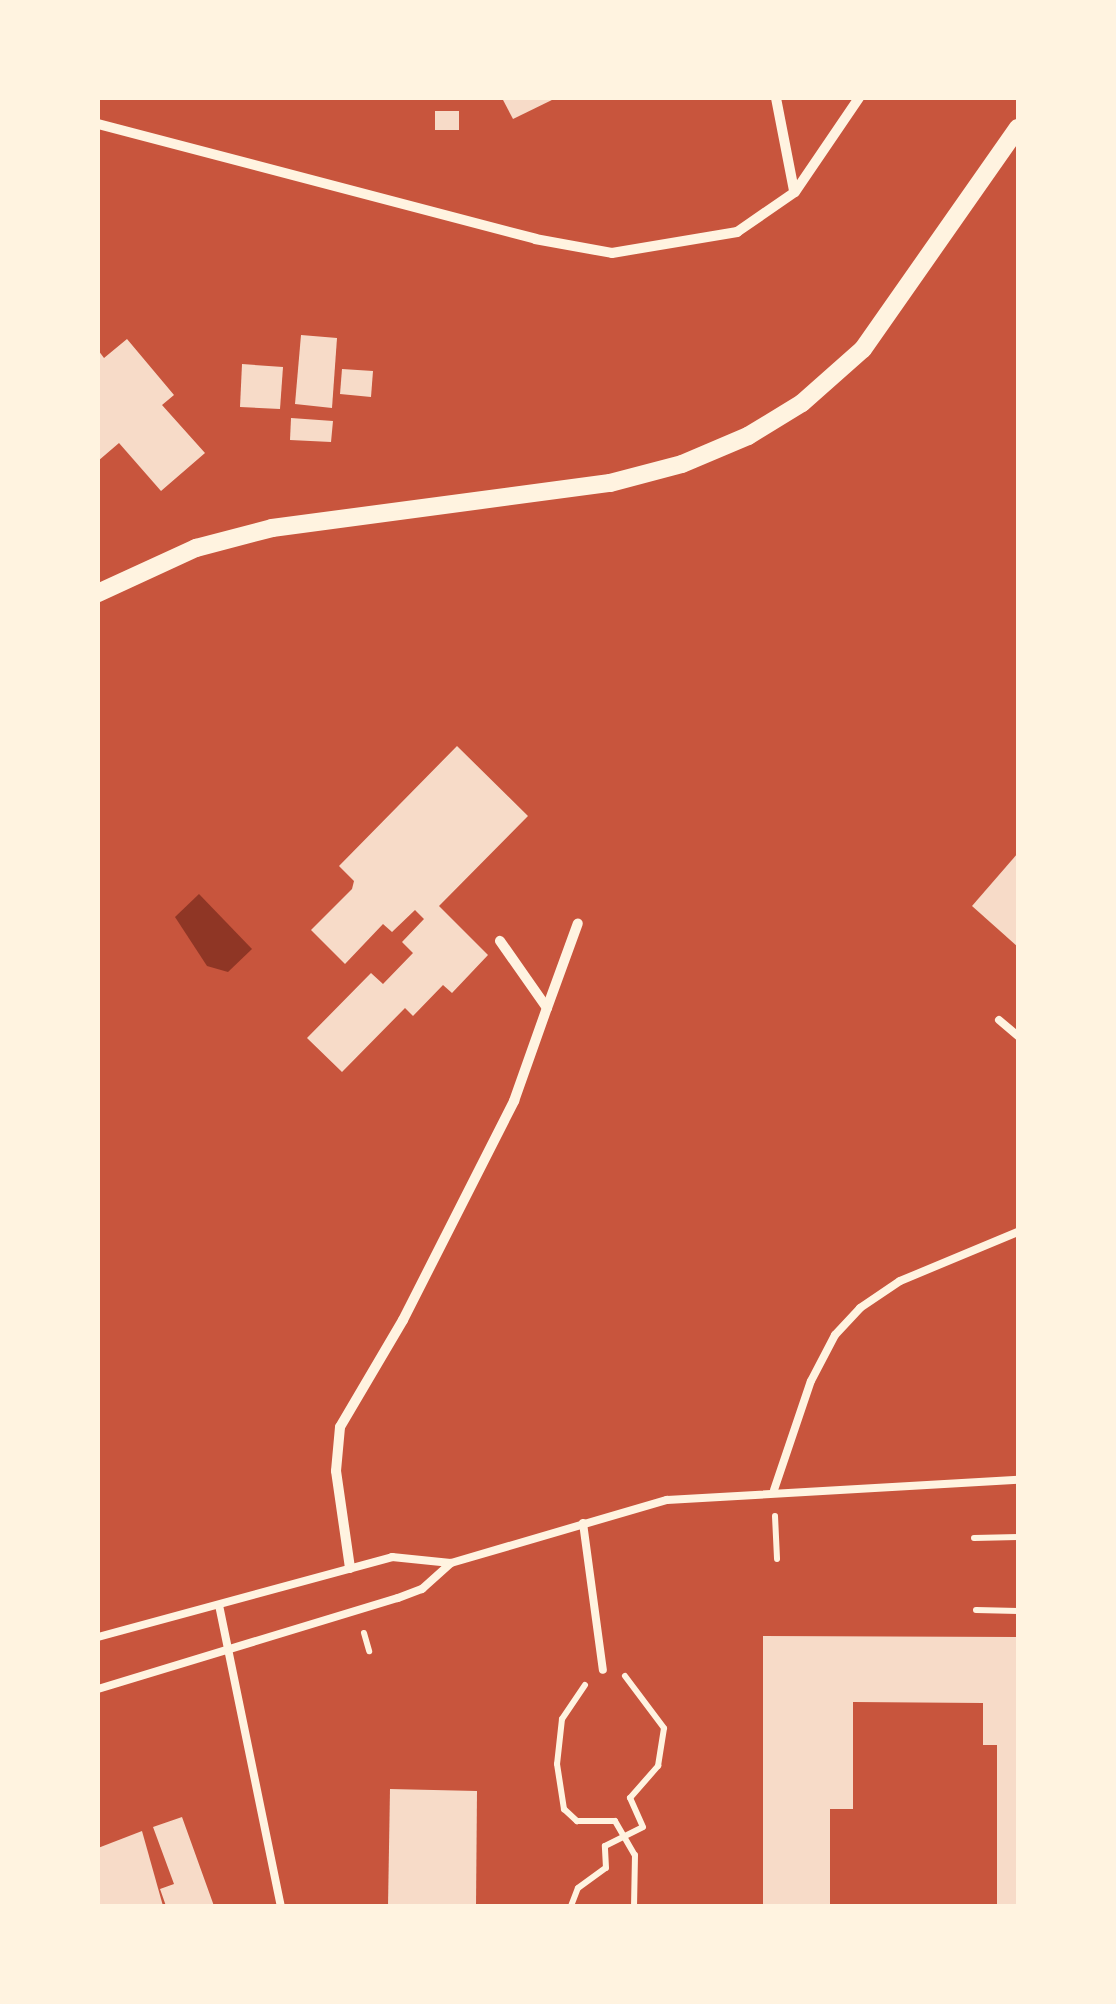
<!DOCTYPE html>
<style>
body{margin:0}
#map{position:relative;width:1116px;height:2004px;overflow:hidden;background:#c8553d;font-family:Poppins,sans-serif}
div>[style]{position:absolute}
.water>*{inset:0;background:#8f3625}
.building>*{inset:0;background:#f7dbc8}
.path>*{height:6px;margin:-3px;padding:0 3px;transform-origin:3px;border-radius:3px;background:#fff3e0}
.service>*{height:8px;margin:-4px;padding:0 4px;transform-origin:4px;border-radius:4px;background:#fff3e0}
.minor>*{height:10px;margin:-5px;padding:0 5px;transform-origin:5px;border-radius:5px;background:#fff3e0}
.tertiary>*{height:18px;margin:-9px;padding:0 9px;transform-origin:9px;border-radius:9px;background:#fff3e0}
span{translate:-50% -50%;white-space:nowrap;text-align:center;line-height:1.15;-webkit-text-stroke:10px #fff3e0;paint-order:stroke}
.frame{position:absolute;inset:0;border:100px solid #fff3e0;pointer-events:none}
</style>
<div id="map">
<div class="water">
<div style="clip-path:polygon(199px 894px,252px 949px,228px 972px,207px 966px,175px 917px)"></div>
</div>
<div class="building">
<div style="clip-path:polygon(502px 98px,556px 98px,513px 119px)"></div>
<div style="clip-path:polygon(435px 111px,459px 111px,459px 130px,435px 130px)"></div>
<div style="clip-path:polygon(301px 335px,337px 338px,332px 408px,295px 404px)"></div>
<div style="clip-path:polygon(127px 339px,174px 395px,162px 405px,205px 453px,161px 491px,119px 443px,98px 461px,98px 350px,104px 358px)"></div>
<div style="clip-path:polygon(242px 364px,283px 367px,280px 409px,240px 407px)"></div>
<div style="clip-path:polygon(342px 369px,373px 371px,371px 397px,340px 394px)"></div>
<div style="clip-path:polygon(291px 418px,333px 421px,331px 442px,290px 440px)"></div>
<div style="clip-path:polygon(457px 746px,528px 816px,439px 906px,488px 955px,452px 993px,443px 985px,413px 1016px,405px 1008px,342px 1072px,307px 1038px,371px 973px,383px 984px,413px 953px,402px 942px,424px 919px,415px 910px,392px 932px,383px 924px,345px 964px,311px 930px,352px 889px,354px 881px,339px 866px)"></div>
<div style="clip-path:polygon(1018px 853px,1018px 947px,972px 906px)"></div>
<div style="clip-path:polygon(763px 1636px,1018px 1637px,1018px 1906px,997px 1906px,997px 1745px,983px 1745px,983px 1703px,853px 1702px,853px 1809px,830px 1809px,830px 1906px,763px 1906px)"></div>
<div style="clip-path:polygon(390px 1789px,477px 1791px,476px 1906px,388px 1906px)"></div>
<div style="clip-path:polygon(182px 1817px,214px 1906px,166px 1906px,160px 1889px,174px 1884px,153px 1827px)"></div>
<div style="clip-path:polygon(142px 1831px,163px 1906px,98px 1906px,98px 1848px)"></div>
</div>
<div class="path">
<div style="left:775px;top:1516px;width:43px;rotate:87.3deg"></div>
<div style="left:974px;top:1538px;width:44px;rotate:-1.3deg"></div>
<div style="left:976px;top:1610px;width:42px;rotate:1.4deg"></div>
<div style="left:364px;top:1633px;width:19px;rotate:74deg"></div>
<div style="left:585px;top:1685px;width:41px;rotate:124.1deg"></div>
<div style="left:562px;top:1719px;width:45px;rotate:96.3deg"></div>
<div style="left:557px;top:1764px;width:46px;rotate:81.2deg"></div>
<div style="left:564px;top:1809px;width:18px;rotate:43deg"></div>
<div style="left:577px;top:1821px;width:38px"></div>
<div style="left:615px;top:1821px;width:39px;rotate:60deg"></div>
<div style="left:635px;top:1855px;width:51px;rotate:91.1deg"></div>
<div style="left:571px;top:1906px;width:19px;rotate:-69deg"></div>
<div style="left:578px;top:1888px;width:34px;rotate:-36deg"></div>
<div style="left:606px;top:1868px;width:22px;rotate:-93deg"></div>
<div style="left:605px;top:1846px;width:42px;rotate:-26.6deg"></div>
<div style="left:643px;top:1827px;width:32px;rotate:-114deg"></div>
<div style="left:630px;top:1798px;width:43px;rotate:-48.8deg"></div>
<div style="left:658px;top:1766px;width:38px;rotate:-81deg"></div>
<div style="left:664px;top:1728px;width:65px;rotate:-126.9deg"></div>
</div>
<div class="service">
<div style="left:999px;top:1020px;width:25px;rotate:40deg"></div>
<div style="left:774px;top:1490px;width:115px;rotate:-71.3deg"></div>
<div style="left:811px;top:1381px;width:52px;rotate:-62.4deg"></div>
<div style="left:835px;top:1335px;width:37px;rotate:-47deg"></div>
<div style="left:860px;top:1308px;width:48px;rotate:-34deg"></div>
<div style="left:900px;top:1281px;width:128px;rotate:-22.6deg"></div>
<div style="left:583px;top:1523px;width:148px;rotate:82.3deg"></div>
<div style="left:219px;top:1605px;width:307px;rotate:78.4deg"></div>
<div style="left:98px;top:1637px;width:305px;rotate:-15.2deg"></div>
<div style="left:392px;top:1557px;width:59px;rotate:5.8deg"></div>
<div style="left:98px;top:1689px;width:313px;rotate:-16.9deg"></div>
<div style="left:398px;top:1598px;width:26px;rotate:-21deg"></div>
<div style="left:422px;top:1589px;width:39px;rotate:-42deg"></div>
<div style="left:451px;top:1563px;width:225px;rotate:-16.3deg"></div>
<div style="left:667px;top:1500px;width:352px;rotate:-3.3deg"></div>
</div>
<div class="minor">
<div style="left:776px;top:98px;width:95px;rotate:79deg"></div>
<div style="left:98px;top:124px;width:452px;rotate:14.7deg"></div>
<div style="left:535px;top:239px;width:78px;rotate:10.3deg"></div>
<div style="left:612px;top:253px;width:127px;rotate:-9.5deg"></div>
<div style="left:737px;top:232px;width:70px;rotate:-34.6deg"></div>
<div style="left:795px;top:192px;width:114px;rotate:-55.8deg"></div>
<div style="left:547px;top:1008px;width:90px;rotate:-70deg"></div>
<div style="left:350px;top:1568px;width:98px;rotate:-98.2deg"></div>
<div style="left:336px;top:1471px;width:44px;rotate:-84.8deg"></div>
<div style="left:340px;top:1427px;width:124px;rotate:-59.5deg"></div>
<div style="left:403px;top:1320px;width:246px;rotate:-63.1deg"></div>
<div style="left:514px;top:1101px;width:99px;rotate:-70.5deg"></div>
<div style="left:547px;top:1008px;width:82px;rotate:-125deg"></div>
</div>
<div class="tertiary">
<div style="left:98px;top:593px;width:108px;rotate:-24.7deg"></div>
<div style="left:196px;top:548px;width:79px;rotate:-14.7deg"></div>
<div style="left:272px;top:528px;width:341px;rotate:-7.6deg"></div>
<div style="left:610px;top:483px;width:74px;rotate:-14.8deg"></div>
<div style="left:682px;top:464px;width:72px;rotate:-23deg"></div>
<div style="left:748px;top:436px;width:63px;rotate:-31.4deg"></div>
<div style="left:802px;top:403px;width:81px;rotate:-41.5deg"></div>
<div style="left:863px;top:349px;width:270px;rotate:-55deg"></div>
</div>
<div class="frame"></div>
</div>
